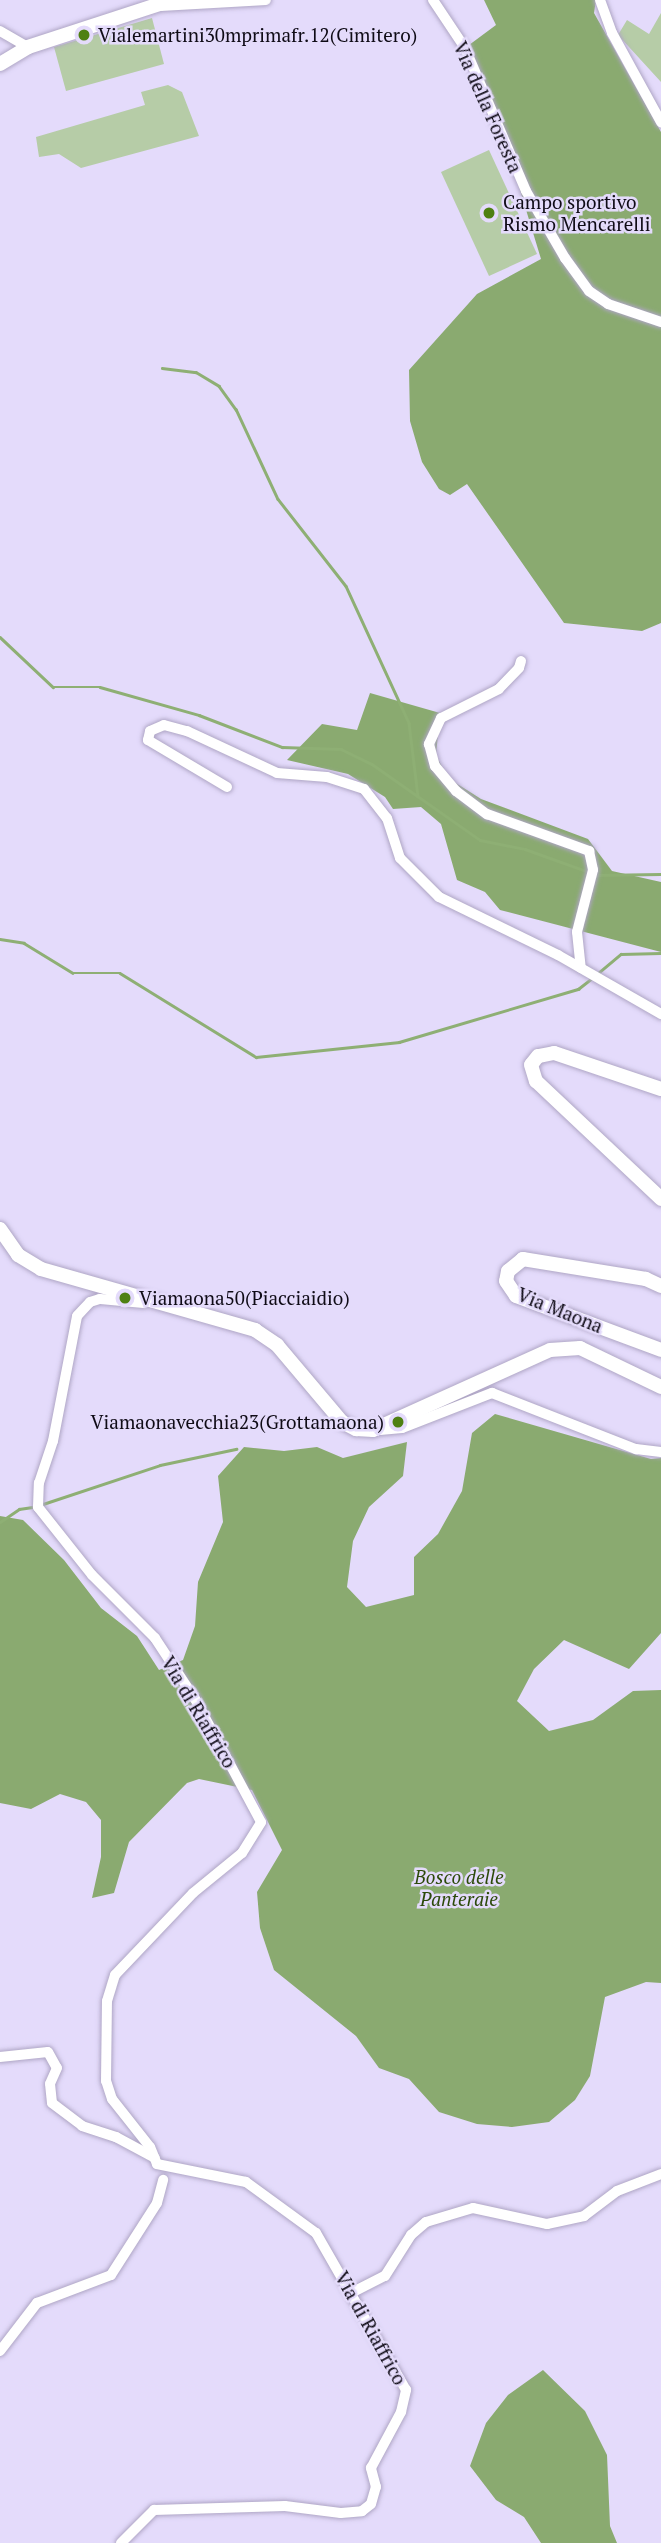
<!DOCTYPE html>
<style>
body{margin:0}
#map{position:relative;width:661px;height:2543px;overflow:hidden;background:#e4dbfb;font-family:"PT Serif",serif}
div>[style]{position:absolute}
.green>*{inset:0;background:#b6cca7}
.forest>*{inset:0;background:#8aaa70}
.stream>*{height:2.5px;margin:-1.25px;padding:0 1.25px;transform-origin:1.25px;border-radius:1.25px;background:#8eaf74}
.roads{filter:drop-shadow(0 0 2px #afa6c5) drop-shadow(0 0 2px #afa6c5)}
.street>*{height:10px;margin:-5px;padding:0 5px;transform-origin:5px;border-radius:5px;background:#fff}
.secondary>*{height:14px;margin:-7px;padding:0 7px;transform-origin:7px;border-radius:7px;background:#fff}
.dots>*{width:19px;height:19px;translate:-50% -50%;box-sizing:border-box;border:4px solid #e4dbfb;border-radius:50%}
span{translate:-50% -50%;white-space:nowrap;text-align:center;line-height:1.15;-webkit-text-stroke:5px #e4dbfb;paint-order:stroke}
.poi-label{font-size:19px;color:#0f0b16}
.left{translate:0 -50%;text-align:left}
.right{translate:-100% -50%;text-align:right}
.street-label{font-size:19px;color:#0f0b16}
.park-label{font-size:19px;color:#2c4a0a;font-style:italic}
</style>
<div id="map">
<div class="green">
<div style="clip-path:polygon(661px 13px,661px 82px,618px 35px,627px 20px,649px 34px)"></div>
<div style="clip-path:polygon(152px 18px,164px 64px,66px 91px,54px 47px)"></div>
<div style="clip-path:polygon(168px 85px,182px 92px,199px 136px,81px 168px,59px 154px,39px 157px,36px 137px,145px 105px,141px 92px)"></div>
<div style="clip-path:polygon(489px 150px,537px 254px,489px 276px,441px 172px)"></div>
</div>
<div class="forest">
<div style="clip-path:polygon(484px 0,596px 0,594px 13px,661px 132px,661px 623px,642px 631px,564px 623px,467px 484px,450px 495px,439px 489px,422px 462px,410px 421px,409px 370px,477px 294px,541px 259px,510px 157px,498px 138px,465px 48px,496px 25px)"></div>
<div style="clip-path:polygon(370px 693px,440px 713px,436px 755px,448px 778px,481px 799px,588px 839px,612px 871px,661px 882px,661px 952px,500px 910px,485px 892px,457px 880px,441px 824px,421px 807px,393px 809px,385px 797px,348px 774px,287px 760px,322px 724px,357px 730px)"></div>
<div style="clip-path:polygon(495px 1414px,651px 1459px,661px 1458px,661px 1633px,629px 1669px,564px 1640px,534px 1669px,517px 1701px,549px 1731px,593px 1720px,633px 1691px,661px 1690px,661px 1983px,646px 1982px,605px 1997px,590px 2076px,575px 2100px,549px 2122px,512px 2127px,477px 2124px,439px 2112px,409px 2079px,379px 2068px,356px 2036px,274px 1970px,260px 1928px,257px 1892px,282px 1850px,252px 1790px,199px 1779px,187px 1783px,129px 1842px,114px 1893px,92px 1898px,101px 1857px,101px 1820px,86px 1802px,60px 1794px,31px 1809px,0 1803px,0 1516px,23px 1520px,64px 1560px,101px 1608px,137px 1636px,159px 1670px,183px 1660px,195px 1626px,198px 1582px,223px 1522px,218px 1476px,244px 1447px,284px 1451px,317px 1447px,343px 1458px,407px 1442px,403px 1476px,369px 1507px,353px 1541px,347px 1587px,366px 1607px,414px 1595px,414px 1557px,438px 1534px,462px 1491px,472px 1433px)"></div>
<div style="clip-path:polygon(543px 2370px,585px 2411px,607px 2455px,610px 2526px,617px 2543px,541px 2543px,524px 2517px,496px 2500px,470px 2466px,486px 2423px,508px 2395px)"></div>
</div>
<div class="stream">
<div style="left:162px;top:368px;width:34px;rotate:7deg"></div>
<div style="left:196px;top:372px;width:27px;rotate:31deg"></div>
<div style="left:219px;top:386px;width:29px;rotate:54deg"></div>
<div style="left:236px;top:409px;width:99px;rotate:65deg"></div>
<div style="left:278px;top:499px;width:110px;rotate:52deg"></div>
<div style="left:346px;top:586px;width:151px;rotate:65.3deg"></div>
<div style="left:409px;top:723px;width:74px;rotate:83deg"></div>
<div style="left:0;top:637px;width:73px;rotate:43.3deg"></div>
<div style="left:53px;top:687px;width:47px"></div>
<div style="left:100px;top:687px;width:103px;rotate:15.8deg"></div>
<div style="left:199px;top:715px;width:89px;rotate:21.1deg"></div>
<div style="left:282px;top:747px;width:59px;rotate:1.9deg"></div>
<div style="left:341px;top:749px;width:34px;rotate:26deg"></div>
<div style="left:372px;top:764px;width:132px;rotate:35.1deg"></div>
<div style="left:480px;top:840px;width:46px;rotate:11.3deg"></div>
<div style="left:525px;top:849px;width:68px;rotate:19.8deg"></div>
<div style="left:595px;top:875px;width:66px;rotate:-0.9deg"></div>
<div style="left:0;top:939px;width:24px;rotate:9deg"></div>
<div style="left:24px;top:943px;width:57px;rotate:31.5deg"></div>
<div style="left:73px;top:973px;width:47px"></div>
<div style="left:120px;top:973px;width:160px;rotate:31.7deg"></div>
<div style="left:256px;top:1057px;width:144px;rotate:-6deg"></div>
<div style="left:399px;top:1042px;width:187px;rotate:-16.5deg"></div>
<div style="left:578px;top:989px;width:18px;rotate:-38deg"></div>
<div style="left:597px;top:974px;width:31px;rotate:-40deg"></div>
<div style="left:621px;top:954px;width:40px;rotate:-1.4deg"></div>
<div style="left:40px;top:1505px;width:126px;rotate:-18.4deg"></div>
<div style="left:160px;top:1465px;width:78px;rotate:-11.9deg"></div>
<div style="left:0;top:1522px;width:23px;rotate:-34deg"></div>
<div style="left:19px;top:1509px;width:15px;rotate:-8deg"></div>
</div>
<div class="roads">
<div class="street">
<div style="left:433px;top:0;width:58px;rotate:56.3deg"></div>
<div style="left:465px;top:48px;width:155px;rotate:66.9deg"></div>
<div style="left:526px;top:191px;width:78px;rotate:59.8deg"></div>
<div style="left:565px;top:258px;width:41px;rotate:54deg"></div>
<div style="left:589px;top:291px;width:23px;rotate:34deg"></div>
<div style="left:608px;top:304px;width:56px;rotate:18.8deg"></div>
<div style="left:600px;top:0;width:35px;rotate:70deg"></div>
<div style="left:612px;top:33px;width:102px;rotate:61.2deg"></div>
<div style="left:161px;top:6px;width:105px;rotate:-3.3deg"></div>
<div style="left:0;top:31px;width:32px;rotate:30deg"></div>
<div style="left:521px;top:661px;width:7px;rotate:106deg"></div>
<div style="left:519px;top:668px;width:29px;rotate:134deg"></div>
<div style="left:499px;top:689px;width:65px;rotate:153.4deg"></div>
<div style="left:441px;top:718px;width:29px;rotate:115deg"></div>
<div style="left:429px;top:744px;width:23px;rotate:75deg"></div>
<div style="left:435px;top:766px;width:33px;rotate:50deg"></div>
<div style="left:456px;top:791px;width:39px;rotate:37deg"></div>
<div style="left:487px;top:814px;width:109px;rotate:19.9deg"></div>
<div style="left:589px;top:851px;width:19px;rotate:78deg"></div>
<div style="left:593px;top:870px;width:64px;rotate:104.5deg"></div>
<div style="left:577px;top:932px;width:36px;rotate:84deg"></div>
<div style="left:227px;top:787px;width:92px;rotate:-149.3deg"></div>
<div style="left:148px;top:740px;width:9px;rotate:-77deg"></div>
<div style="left:150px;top:731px;width:15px;rotate:-23deg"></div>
<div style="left:164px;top:725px;width:24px;rotate:15deg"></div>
<div style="left:187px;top:731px;width:99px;rotate:25deg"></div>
<div style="left:277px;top:773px;width:50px;rotate:4.6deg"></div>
<div style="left:327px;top:777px;width:39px;rotate:18deg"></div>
<div style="left:364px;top:789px;width:37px;rotate:52deg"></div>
<div style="left:387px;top:818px;width:42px;rotate:72deg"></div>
<div style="left:400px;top:858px;width:55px;rotate:45deg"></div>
<div style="left:439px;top:897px;width:132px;rotate:26deg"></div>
<div style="left:558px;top:955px;width:119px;rotate:29.8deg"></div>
<div style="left:380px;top:1430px;width:22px;rotate:-5deg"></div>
<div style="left:402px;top:1428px;width:97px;rotate:-21.3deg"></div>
<div style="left:492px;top:1393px;width:155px;rotate:21.3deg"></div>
<div style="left:636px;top:1449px;width:25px;rotate:7deg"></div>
<div style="left:0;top:2057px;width:48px;rotate:-5.9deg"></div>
<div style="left:48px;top:2052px;width:18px;rotate:61deg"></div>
<div style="left:57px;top:2068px;width:17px;rotate:114deg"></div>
<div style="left:50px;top:2084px;width:19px;rotate:84deg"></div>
<div style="left:52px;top:2103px;width:38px;rotate:37deg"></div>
<div style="left:82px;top:2126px;width:36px;rotate:18deg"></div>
<div style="left:116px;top:2137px;width:44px;rotate:28.3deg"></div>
<div style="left:351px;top:2293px;width:38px;rotate:-27deg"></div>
<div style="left:385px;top:2276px;width:49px;rotate:-57.6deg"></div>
<div style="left:411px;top:2235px;width:20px;rotate:-41deg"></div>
<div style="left:426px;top:2222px;width:49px;rotate:-16.6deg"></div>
<div style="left:473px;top:2208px;width:76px;rotate:12.2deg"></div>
<div style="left:547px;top:2224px;width:38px;rotate:-12deg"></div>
<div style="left:584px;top:2216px;width:41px;rotate:-37.1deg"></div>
<div style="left:617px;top:2191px;width:47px;rotate:-21.1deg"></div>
<div style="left:0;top:2351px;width:61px;rotate:-52.4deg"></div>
<div style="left:37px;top:2303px;width:79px;rotate:-20.7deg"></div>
<div style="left:111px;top:2275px;width:85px;rotate:-57.4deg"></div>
<div style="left:157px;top:2203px;width:24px;rotate:-75deg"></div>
<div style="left:121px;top:2543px;width:47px;rotate:-45deg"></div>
<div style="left:154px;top:2510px;width:131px;rotate:-1.7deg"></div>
<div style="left:285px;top:2506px;width:56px;rotate:7.1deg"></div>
<div style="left:341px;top:2513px;width:21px;rotate:-5deg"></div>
<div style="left:362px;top:2511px;width:11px;rotate:-38deg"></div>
<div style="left:371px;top:2504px;width:18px;rotate:-74deg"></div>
<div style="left:376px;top:2487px;width:20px;rotate:-105deg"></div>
<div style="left:371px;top:2468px;width:64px;rotate:-61.8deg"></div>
<div style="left:401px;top:2412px;width:23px;rotate:-77deg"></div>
<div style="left:406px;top:2390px;width:181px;rotate:-119.8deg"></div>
<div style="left:316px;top:2233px;width:87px;rotate:-143.9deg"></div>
<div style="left:246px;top:2182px;width:91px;rotate:-168.6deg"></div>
<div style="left:157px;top:2164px;width:18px;rotate:-112deg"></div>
<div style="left:150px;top:2147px;width:61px;rotate:-128.4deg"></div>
<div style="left:112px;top:2099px;width:19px;rotate:-108deg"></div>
<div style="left:106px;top:2081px;width:80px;rotate:-89.3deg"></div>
<div style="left:107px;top:2001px;width:27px;rotate:-73deg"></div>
<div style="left:115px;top:1975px;width:113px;rotate:-46.4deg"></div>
<div style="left:193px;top:1893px;width:63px;rotate:-39.2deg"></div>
<div style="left:242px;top:1853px;width:36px;rotate:-58deg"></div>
<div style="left:261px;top:1822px;width:140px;rotate:-118.2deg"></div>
<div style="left:195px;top:1699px;width:73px;rotate:-123.3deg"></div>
<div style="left:155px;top:1638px;width:89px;rotate:-135deg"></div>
<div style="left:92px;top:1575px;width:87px;rotate:-128.5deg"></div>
<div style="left:38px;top:1507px;width:24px;rotate:-88deg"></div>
<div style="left:39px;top:1483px;width:44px;rotate:-71.6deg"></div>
<div style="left:53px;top:1441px;width:127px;rotate:-79.1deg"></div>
<div style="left:77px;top:1316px;width:19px;rotate:-47deg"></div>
<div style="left:90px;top:1302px;width:10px;rotate:-17deg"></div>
<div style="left:100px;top:1299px;width:44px;rotate:5.2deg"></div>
</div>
<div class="secondary">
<div style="left:0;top:64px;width:33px;rotate:-31deg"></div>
<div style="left:28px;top:47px;width:151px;rotate:-18.1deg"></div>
<div style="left:661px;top:1089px;width:113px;rotate:-161.4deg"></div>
<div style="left:554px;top:1053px;width:16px;rotate:169deg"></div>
<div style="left:538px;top:1056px;width:11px;rotate:128deg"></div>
<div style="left:531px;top:1065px;width:17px;rotate:73deg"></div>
<div style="left:536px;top:1081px;width:172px;rotate:43.3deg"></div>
<div style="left:0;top:1229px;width:32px;rotate:55deg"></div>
<div style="left:18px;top:1255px;width:27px;rotate:31deg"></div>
<div style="left:41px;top:1269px;width:223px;rotate:15.9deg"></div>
<div style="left:255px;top:1330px;width:27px;rotate:34deg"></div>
<div style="left:277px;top:1345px;width:101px;rotate:49.8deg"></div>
<div style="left:342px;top:1422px;width:16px;rotate:27deg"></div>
<div style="left:356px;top:1429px;width:17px;rotate:3deg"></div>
<div style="left:373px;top:1430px;width:194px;rotate:-24.3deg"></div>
<div style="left:550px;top:1350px;width:30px;rotate:-4deg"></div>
<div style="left:580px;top:1348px;width:90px;rotate:25.7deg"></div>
<div style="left:661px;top:1286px;width:17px;rotate:-155deg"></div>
<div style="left:646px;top:1279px;width:125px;rotate:-170.8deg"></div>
<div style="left:523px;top:1259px;width:19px;rotate:141deg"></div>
<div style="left:508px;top:1271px;width:10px;rotate:101deg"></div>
<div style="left:506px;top:1281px;width:18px;rotate:56deg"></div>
<div style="left:516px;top:1296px;width:155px;rotate:20.4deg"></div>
</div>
</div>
<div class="dots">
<div style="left:84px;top:35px;background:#4e8012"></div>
<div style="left:489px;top:213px;background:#4e8012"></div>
<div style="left:125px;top:1298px;background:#4e8012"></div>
<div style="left:398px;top:1422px;background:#4e8012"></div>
</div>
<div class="poi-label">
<span class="left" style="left:98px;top:35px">Vialemartini30mprimafr.12(Cimitero)</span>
<span class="left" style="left:503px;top:213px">Campo sportivo<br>Rismo Mencarelli</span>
<span class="left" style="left:139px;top:1298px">Viamaona50(Piacciaidio)</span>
<span class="right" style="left:384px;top:1422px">Viamaonavecchia23(Grottamaona)</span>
</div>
<div class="street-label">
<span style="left:488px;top:107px;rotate:66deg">Via della Foresta</span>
<span style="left:560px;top:1310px;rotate:22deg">Via Maona</span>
<span style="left:199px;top:1712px;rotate:59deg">Via di Riaffrico</span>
<span style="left:371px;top:2328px;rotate:61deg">Via di Riaffrico</span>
</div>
<div class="park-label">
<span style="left:459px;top:1888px">Bosco delle<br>Panteraie</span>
</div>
</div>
